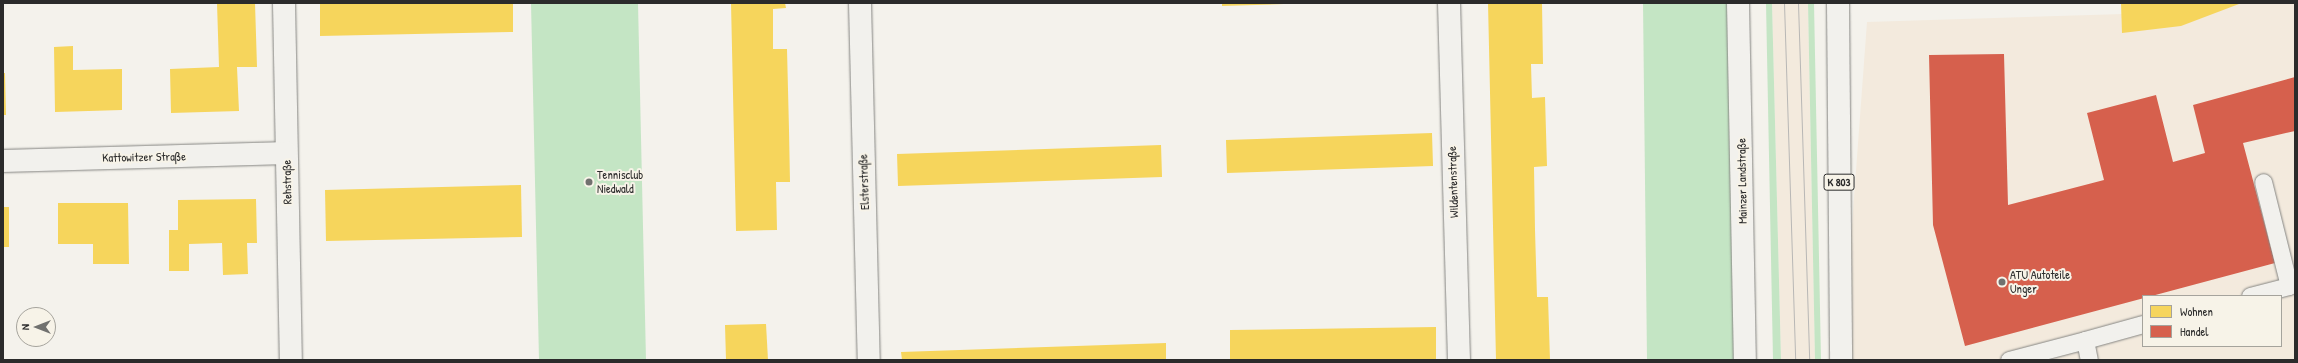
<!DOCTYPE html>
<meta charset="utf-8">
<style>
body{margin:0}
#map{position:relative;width:2298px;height:363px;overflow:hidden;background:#f4f2ec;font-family:"Patrick Hand",sans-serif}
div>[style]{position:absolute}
.built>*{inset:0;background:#f3eadd}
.green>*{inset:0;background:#c4e5c4}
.homes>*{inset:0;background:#f6d55c}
.shops>*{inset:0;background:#d6604d}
.roads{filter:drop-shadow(0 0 1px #858582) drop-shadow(0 0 1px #858582)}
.service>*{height:17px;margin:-8.5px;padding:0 8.5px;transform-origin:8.5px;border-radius:8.5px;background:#f2f1ed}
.minor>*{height:22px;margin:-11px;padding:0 11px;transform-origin:11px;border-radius:11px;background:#f2f1ed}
.primary>*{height:22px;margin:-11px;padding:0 11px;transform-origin:11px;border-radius:11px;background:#f2f1ed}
.tram>*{height:1px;margin:-0.5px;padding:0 0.5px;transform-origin:0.5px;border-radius:0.5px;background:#b8b7b5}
.dots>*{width:11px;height:11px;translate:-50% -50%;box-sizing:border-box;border:2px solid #f7f3e8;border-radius:50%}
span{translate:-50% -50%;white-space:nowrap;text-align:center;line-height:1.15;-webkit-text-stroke:4px #f7f3e8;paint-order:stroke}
.shield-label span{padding:1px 3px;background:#f7f3e8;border:1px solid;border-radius:3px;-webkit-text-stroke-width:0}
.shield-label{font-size:11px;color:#2b2b2b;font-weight:700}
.street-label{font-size:12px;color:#2b2b2b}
.poi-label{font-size:12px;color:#2b2b2b}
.left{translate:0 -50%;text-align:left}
.frame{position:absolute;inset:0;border:4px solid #2b2b2b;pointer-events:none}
.legend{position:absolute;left:2142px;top:295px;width:140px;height:52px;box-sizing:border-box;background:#f7f3e8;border:1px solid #a5a39c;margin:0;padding:5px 7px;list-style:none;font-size:12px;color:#2b2b2b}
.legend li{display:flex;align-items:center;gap:8px;height:20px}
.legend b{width:20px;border:1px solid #a5a39c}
.north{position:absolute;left:16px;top:307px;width:40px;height:40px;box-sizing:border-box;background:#f7f3e8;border:1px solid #a5a39c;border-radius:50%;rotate:270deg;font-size:11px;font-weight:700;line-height:16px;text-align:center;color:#2b2b2b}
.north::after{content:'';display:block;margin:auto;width:14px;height:18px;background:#71716f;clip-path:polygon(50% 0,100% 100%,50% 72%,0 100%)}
</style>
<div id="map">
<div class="built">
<div style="clip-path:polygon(1772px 3px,1808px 3px,1815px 360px,1781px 360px)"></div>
<div style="clip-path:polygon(evenodd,2174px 3px,2295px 3px,2295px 360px,1842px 360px,1867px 22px,2124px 14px,2174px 3px,2143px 296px,2281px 296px,2281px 346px,2143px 346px,2143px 296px)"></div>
</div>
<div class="green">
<div style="clip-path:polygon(531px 3px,638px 3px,646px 360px,539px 360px)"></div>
<div style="clip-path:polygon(1643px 3px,1738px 3px,1744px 360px,1647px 360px)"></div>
<div style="clip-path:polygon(1766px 3px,1772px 3px,1781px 360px,1773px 360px)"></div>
<div style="clip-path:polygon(1808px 3px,1814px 3px,1821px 360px,1815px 360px)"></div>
</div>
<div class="homes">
<div style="clip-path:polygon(217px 3px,255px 3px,257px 67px,237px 67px,239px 111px,171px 113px,170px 69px,219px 67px)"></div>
<div style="clip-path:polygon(320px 3px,513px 3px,513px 32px,320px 36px)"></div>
<div style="clip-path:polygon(731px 3px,785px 3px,786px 8px,773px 9px,773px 49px,787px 49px,789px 130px,790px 182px,776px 182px,777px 230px,736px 231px)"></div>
<div style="clip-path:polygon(1222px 3px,1284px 3px,1284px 4px,1222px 6px)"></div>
<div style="clip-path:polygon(1488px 3px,1542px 3px,1543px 64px,1531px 64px,1532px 98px,1545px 97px,1547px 166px,1534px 167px,1535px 230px,1537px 297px,1548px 297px,1550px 360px,1496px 360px)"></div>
<div style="clip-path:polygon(2121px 3px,2239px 3px,2239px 4px,2181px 26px,2122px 33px)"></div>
<div style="clip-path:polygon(73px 46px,73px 70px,122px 69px,122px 110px,55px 112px,54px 47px)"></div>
<div style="clip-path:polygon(3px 73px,5px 73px,6px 115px,3px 115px)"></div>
<div style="clip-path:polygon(1432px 133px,1433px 166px,1227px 173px,1226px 140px)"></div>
<div style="clip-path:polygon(1161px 145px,1162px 177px,898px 186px,897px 154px)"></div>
<div style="clip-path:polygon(521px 185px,522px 237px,326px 241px,325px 190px)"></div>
<div style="clip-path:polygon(256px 199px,257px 243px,247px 243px,248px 274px,223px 275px,222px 243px,189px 244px,189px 271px,169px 271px,169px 230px,178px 230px,178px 200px)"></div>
<div style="clip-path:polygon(58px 203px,128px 203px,129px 264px,93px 264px,93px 244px,58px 244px)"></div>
<div style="clip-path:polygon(3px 207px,9px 207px,9px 247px,3px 247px)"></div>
<div style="clip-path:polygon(766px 324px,768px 360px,726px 360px,725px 325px)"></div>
<div style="clip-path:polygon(1436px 327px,1436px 359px,1230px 360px,1230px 330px)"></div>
<div style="clip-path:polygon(1166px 343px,1166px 360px,902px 360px,901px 352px)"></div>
</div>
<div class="shops">
<div style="clip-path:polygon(2004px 54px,2008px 205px,2104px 180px,2087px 113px,2156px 95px,2173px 162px,2205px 153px,2193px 105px,2295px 77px,2295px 131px,2243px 143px,2275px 263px,1965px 346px,1933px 225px,1929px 55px)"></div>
</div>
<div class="roads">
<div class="service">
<div style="left:2250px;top:296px;width:40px;rotate:-14.4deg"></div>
<div style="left:2289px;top:286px;width:107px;rotate:-104deg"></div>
<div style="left:2085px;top:340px;width:60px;rotate:-15.4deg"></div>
<div style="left:2009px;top:360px;width:79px;rotate:-14.7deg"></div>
<div style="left:2085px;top:340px;width:20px;rotate:79deg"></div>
</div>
<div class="minor">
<div style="left:284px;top:3px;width:357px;rotate:88.9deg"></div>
<div style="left:860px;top:3px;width:357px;rotate:88.6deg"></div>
<div style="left:1449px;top:3px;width:357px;rotate:88.4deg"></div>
<div style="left:3px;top:161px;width:283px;rotate:-1.6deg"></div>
</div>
<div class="primary">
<div style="left:1738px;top:3px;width:357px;rotate:88.9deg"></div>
<div style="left:1838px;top:3px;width:357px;rotate:89.5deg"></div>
</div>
</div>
<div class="tram">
<div style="left:1784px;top:3px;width:357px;rotate:88.2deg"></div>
<div style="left:1798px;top:3px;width:357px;rotate:88.2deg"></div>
</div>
<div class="dots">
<div style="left:589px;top:182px;background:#71716f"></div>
<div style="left:2002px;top:282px;background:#71716f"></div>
</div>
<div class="shield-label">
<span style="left:1839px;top:182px">K 803</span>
</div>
<div class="street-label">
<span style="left:144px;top:157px;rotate:-1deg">Kattowitzer Straße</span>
<span style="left:1742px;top:181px;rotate:-91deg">Mainzer Landstraße</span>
<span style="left:287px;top:182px;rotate:-91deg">Rehstraße</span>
<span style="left:864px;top:182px;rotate:-92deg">Elsterstraße</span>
<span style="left:1453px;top:182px;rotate:-92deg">Wildentenstraße</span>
</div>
<div class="poi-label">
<span class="left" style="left:597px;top:182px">Tennisclub<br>Niedwald</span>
<span class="left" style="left:2010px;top:282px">ATU Autoteile<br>Unger</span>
</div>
<div class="frame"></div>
<ul class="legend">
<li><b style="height:11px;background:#f6d55c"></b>Wohnen</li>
<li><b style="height:11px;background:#d6604d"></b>Handel</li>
</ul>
<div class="north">N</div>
</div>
